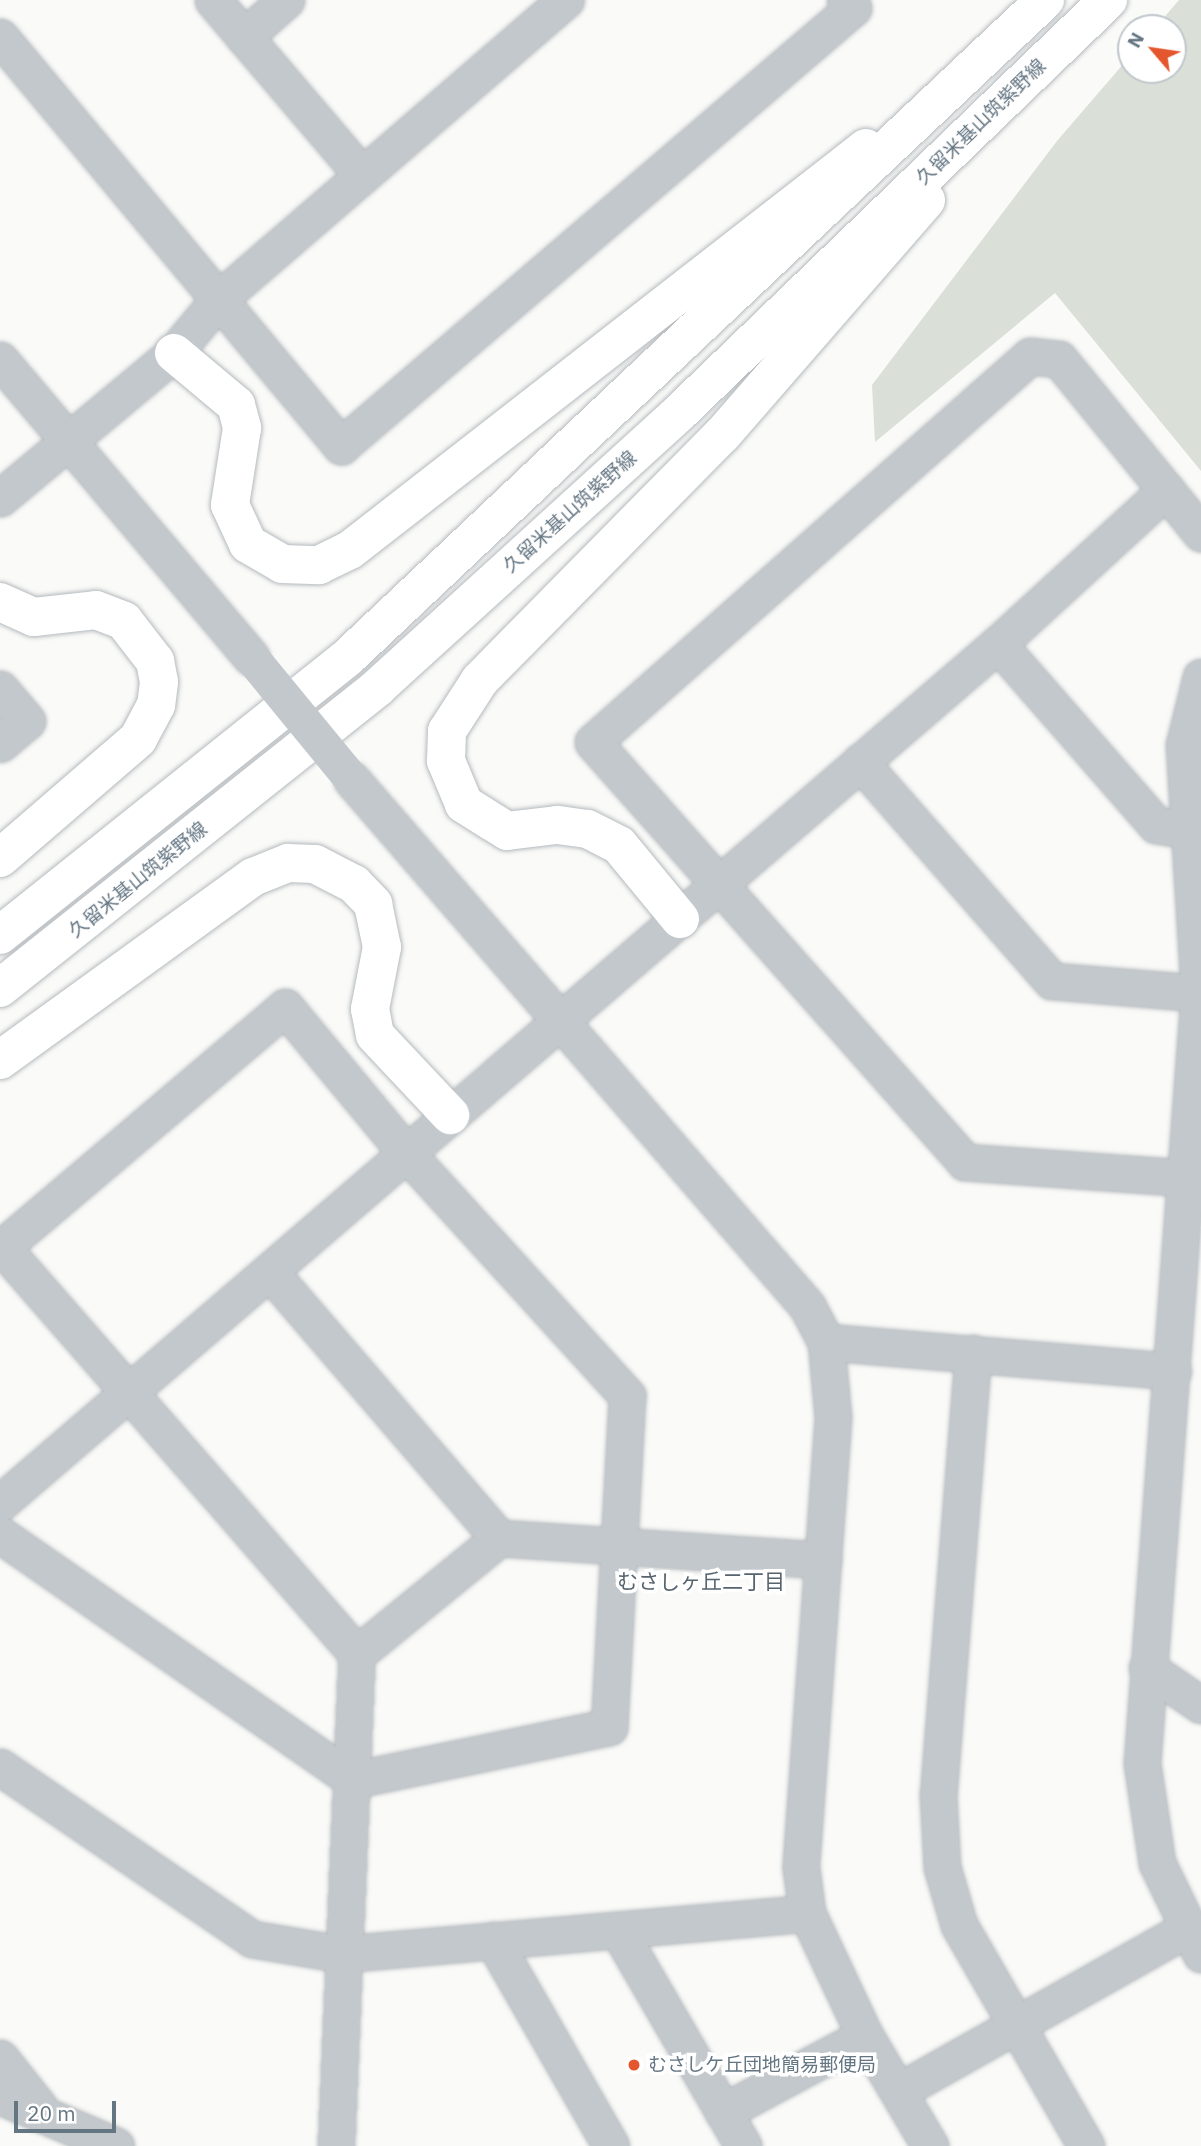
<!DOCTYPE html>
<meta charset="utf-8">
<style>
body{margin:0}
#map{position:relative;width:1201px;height:2146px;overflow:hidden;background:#fafaf8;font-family:"IBM Plex Sans","Noto Sans JP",sans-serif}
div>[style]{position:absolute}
.green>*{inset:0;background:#dadfd7}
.roads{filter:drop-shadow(0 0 2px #b5babe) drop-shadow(0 0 2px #b5babe)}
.minor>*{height:35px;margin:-17.5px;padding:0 17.5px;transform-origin:17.5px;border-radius:17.5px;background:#c3c8cc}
.major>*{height:38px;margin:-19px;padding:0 19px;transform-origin:19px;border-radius:19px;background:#fff}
.minor-bridge>*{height:35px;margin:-17.5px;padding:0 17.5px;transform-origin:17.5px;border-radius:17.5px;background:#c3c8cc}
.dots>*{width:19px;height:19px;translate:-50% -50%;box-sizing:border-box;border:4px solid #fff;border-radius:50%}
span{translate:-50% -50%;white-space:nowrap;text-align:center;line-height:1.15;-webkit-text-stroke:7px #fff;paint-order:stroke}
.street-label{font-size:19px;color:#657683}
.poi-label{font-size:19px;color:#657683}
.left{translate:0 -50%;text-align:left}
.neighbourhood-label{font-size:21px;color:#57646e}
.north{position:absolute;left:1117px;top:14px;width:70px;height:70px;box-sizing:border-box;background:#fff;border:2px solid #c1c8cd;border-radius:50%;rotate:299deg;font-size:19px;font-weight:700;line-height:28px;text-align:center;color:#657683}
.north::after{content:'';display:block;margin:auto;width:24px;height:32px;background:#e4572e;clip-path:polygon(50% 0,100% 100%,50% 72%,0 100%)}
.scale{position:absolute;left:14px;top:2101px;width:102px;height:32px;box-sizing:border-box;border:4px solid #657683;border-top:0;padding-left:9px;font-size:21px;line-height:24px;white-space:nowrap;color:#657683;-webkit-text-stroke:5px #fff;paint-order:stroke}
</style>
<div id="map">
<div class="green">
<div style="clip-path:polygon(1179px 0,1201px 0,1201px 471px,1055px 293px,875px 442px,872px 385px,1057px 141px,1131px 55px,1131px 70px,1173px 70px,1173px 28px,1155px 28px)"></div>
</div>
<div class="roads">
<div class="minor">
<div style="left:213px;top:0;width:230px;rotate:49.6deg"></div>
<div style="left:0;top:37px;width:533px;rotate:50.18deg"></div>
<div style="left:341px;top:446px;width:674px;rotate:-40.55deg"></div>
<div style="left:853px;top:8px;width:11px;rotate:-135deg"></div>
<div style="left:244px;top:37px;width:56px;rotate:-41.4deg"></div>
<div style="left:0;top:360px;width:389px;rotate:49.8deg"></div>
<div style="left:0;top:498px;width:226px;rotate:-39.8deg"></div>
<div style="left:174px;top:353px;width:70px;rotate:-50.2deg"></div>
<div style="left:219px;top:299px;width:458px;rotate:-40.8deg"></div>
<div style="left:998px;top:644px;width:240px;rotate:48.9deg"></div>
<div style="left:1156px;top:825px;width:33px;rotate:9deg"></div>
<div style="left:1201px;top:677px;width:70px;rotate:104deg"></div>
<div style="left:1184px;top:745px;width:248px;rotate:86.5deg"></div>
<div style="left:1199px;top:993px;width:772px;rotate:94.23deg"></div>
<div style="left:1142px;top:1763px;width:101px;rotate:81.5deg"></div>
<div style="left:1157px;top:1863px;width:101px;rotate:64.2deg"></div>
<div style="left:0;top:689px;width:42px;rotate:49.8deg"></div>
<div style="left:27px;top:721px;width:35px;rotate:140deg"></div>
<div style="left:860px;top:762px;width:291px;rotate:48.8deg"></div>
<div style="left:1052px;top:981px;width:147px;rotate:4.7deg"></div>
<div style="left:352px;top:780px;width:695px;rotate:49.14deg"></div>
<div style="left:807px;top:1306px;width:41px;rotate:62.2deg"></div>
<div style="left:826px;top:1342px;width:75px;rotate:84.7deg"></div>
<div style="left:833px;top:1417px;width:452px;rotate:94.1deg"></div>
<div style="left:801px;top:1868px;width:45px;rotate:82.4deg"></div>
<div style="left:807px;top:1913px;width:136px;rotate:64.8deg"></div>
<div style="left:865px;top:2036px;width:128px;rotate:59.4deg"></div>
<div style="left:1188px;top:1178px;width:224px;rotate:-175.9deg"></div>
<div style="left:965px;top:1162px;width:561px;rotate:-131.53deg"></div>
<div style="left:593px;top:742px;width:583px;rotate:-41.45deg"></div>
<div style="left:1030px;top:356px;width:29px;rotate:6deg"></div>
<div style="left:1059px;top:359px;width:225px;rotate:50.8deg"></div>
<div style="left:2px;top:1247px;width:540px;rotate:48.9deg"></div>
<div style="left:0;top:1249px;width:374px;rotate:-40.3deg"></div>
<div style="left:285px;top:1007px;width:192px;rotate:50.3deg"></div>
<div style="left:408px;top:1155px;width:326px;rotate:47.7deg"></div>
<div style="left:627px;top:1396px;width:331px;rotate:93.1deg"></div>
<div style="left:609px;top:1727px;width:261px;rotate:168.3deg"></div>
<div style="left:353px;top:1780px;width:430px;rotate:-145.2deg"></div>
<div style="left:270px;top:1272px;width:351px;rotate:49.3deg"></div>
<div style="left:826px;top:1342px;width:348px;rotate:4.8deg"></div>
<div style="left:973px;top:1353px;width:442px;rotate:94.5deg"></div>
<div style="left:938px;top:1794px;width:73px;rotate:86.9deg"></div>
<div style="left:942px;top:1867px;width:60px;rotate:73.7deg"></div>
<div style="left:959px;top:1925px;width:255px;rotate:60.1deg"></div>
<div style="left:0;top:1503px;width:1317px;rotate:-40.72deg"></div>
<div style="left:998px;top:644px;width:228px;rotate:-42.5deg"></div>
<div style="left:1147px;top:1668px;width:65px;rotate:34.4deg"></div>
<div style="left:0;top:1767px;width:305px;rotate:34.3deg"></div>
<div style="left:252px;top:1939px;width:91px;rotate:9.5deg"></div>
<div style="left:342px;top:1954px;width:467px;rotate:-5deg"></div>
<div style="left:618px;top:1930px;width:250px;rotate:59.9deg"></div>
<div style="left:493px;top:1940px;width:237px;rotate:60.2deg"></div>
<div style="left:0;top:2058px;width:63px;rotate:51.5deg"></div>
<div style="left:899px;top:2091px;width:330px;rotate:-29.4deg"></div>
<div style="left:0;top:2096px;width:126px;rotate:23.3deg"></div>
<div style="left:723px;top:2112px;width:161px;rotate:-28.2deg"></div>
<div style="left:336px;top:2146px;width:492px;rotate:-87.6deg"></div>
<div style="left:357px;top:1654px;width:183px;rotate:-39.2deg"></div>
<div style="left:499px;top:1538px;width:325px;rotate:3.9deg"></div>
</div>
<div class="major">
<div style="left:174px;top:353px;width:81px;rotate:40deg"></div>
<div style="left:236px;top:405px;width:24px;rotate:75deg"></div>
<div style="left:242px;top:428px;width:78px;rotate:98.9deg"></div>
<div style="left:230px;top:505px;width:43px;rotate:65.2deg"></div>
<div style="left:248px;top:544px;width:39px;rotate:30deg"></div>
<div style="left:282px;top:564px;width:37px;rotate:2deg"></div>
<div style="left:319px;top:565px;width:34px;rotate:-26deg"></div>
<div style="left:350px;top:550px;width:654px;rotate:-37.92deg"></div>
<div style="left:0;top:602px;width:37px;rotate:24deg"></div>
<div style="left:34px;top:617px;width:62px;rotate:-6.4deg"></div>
<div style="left:96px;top:610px;width:30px;rotate:21deg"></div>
<div style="left:124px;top:621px;width:51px;rotate:52.2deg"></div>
<div style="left:155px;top:661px;width:21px;rotate:79deg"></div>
<div style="left:159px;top:682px;width:23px;rotate:97deg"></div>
<div style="left:156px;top:705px;width:38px;rotate:118deg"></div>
<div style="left:138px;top:739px;width:182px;rotate:139.2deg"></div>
<div style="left:680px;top:919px;width:96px;rotate:-129.5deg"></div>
<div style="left:619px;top:845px;width:36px;rotate:-153deg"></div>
<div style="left:587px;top:829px;width:30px;rotate:-172deg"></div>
<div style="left:557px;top:825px;width:50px;rotate:173.2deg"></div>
<div style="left:507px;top:831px;width:51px;rotate:-147.9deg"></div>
<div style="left:464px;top:804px;width:47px;rotate:-112.7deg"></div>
<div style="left:446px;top:761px;width:30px;rotate:-88deg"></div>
<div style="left:447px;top:731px;width:61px;rotate:-57.1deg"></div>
<div style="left:480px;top:680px;width:344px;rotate:-45.4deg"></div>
<div style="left:722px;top:435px;width:311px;rotate:-49deg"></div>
<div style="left:0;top:935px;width:445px;rotate:-38.6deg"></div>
<div style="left:348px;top:657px;width:958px;rotate:-43.31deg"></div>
<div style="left:0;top:988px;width:483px;rotate:-38.5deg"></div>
<div style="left:378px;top:687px;width:406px;rotate:-42.3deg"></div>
<div style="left:678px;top:414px;width:597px;rotate:-43.91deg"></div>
<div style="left:0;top:1060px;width:312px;rotate:-35.9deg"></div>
<div style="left:253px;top:877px;width:38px;rotate:-22deg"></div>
<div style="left:288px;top:863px;width:27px;rotate:2deg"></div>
<div style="left:315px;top:864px;width:44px;rotate:27.1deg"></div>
<div style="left:354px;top:884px;width:28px;rotate:46deg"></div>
<div style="left:373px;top:904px;width:44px;rotate:78.2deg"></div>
<div style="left:382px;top:947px;width:63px;rotate:101deg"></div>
<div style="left:370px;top:1009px;width:26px;rotate:79deg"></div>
<div style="left:375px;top:1035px;width:110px;rotate:46.8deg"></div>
</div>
</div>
<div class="minor-bridge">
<div style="left:251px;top:657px;width:159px;rotate:50.6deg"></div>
</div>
<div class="dots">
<div style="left:634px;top:2065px;background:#e4572e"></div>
</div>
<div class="street-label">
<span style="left:981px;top:122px;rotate:-44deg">久留米基山筑紫野線</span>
<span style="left:570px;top:512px;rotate:-42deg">久留米基山筑紫野線</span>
<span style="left:138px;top:880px;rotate:-39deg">久留米基山筑紫野線</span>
</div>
<div class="poi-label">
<span class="left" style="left:648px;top:2065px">むさしケ丘団地簡易郵便局</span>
</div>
<div class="neighbourhood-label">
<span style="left:701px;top:1581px">むさしヶ丘二丁目</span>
</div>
<div class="north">N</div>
<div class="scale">20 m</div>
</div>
